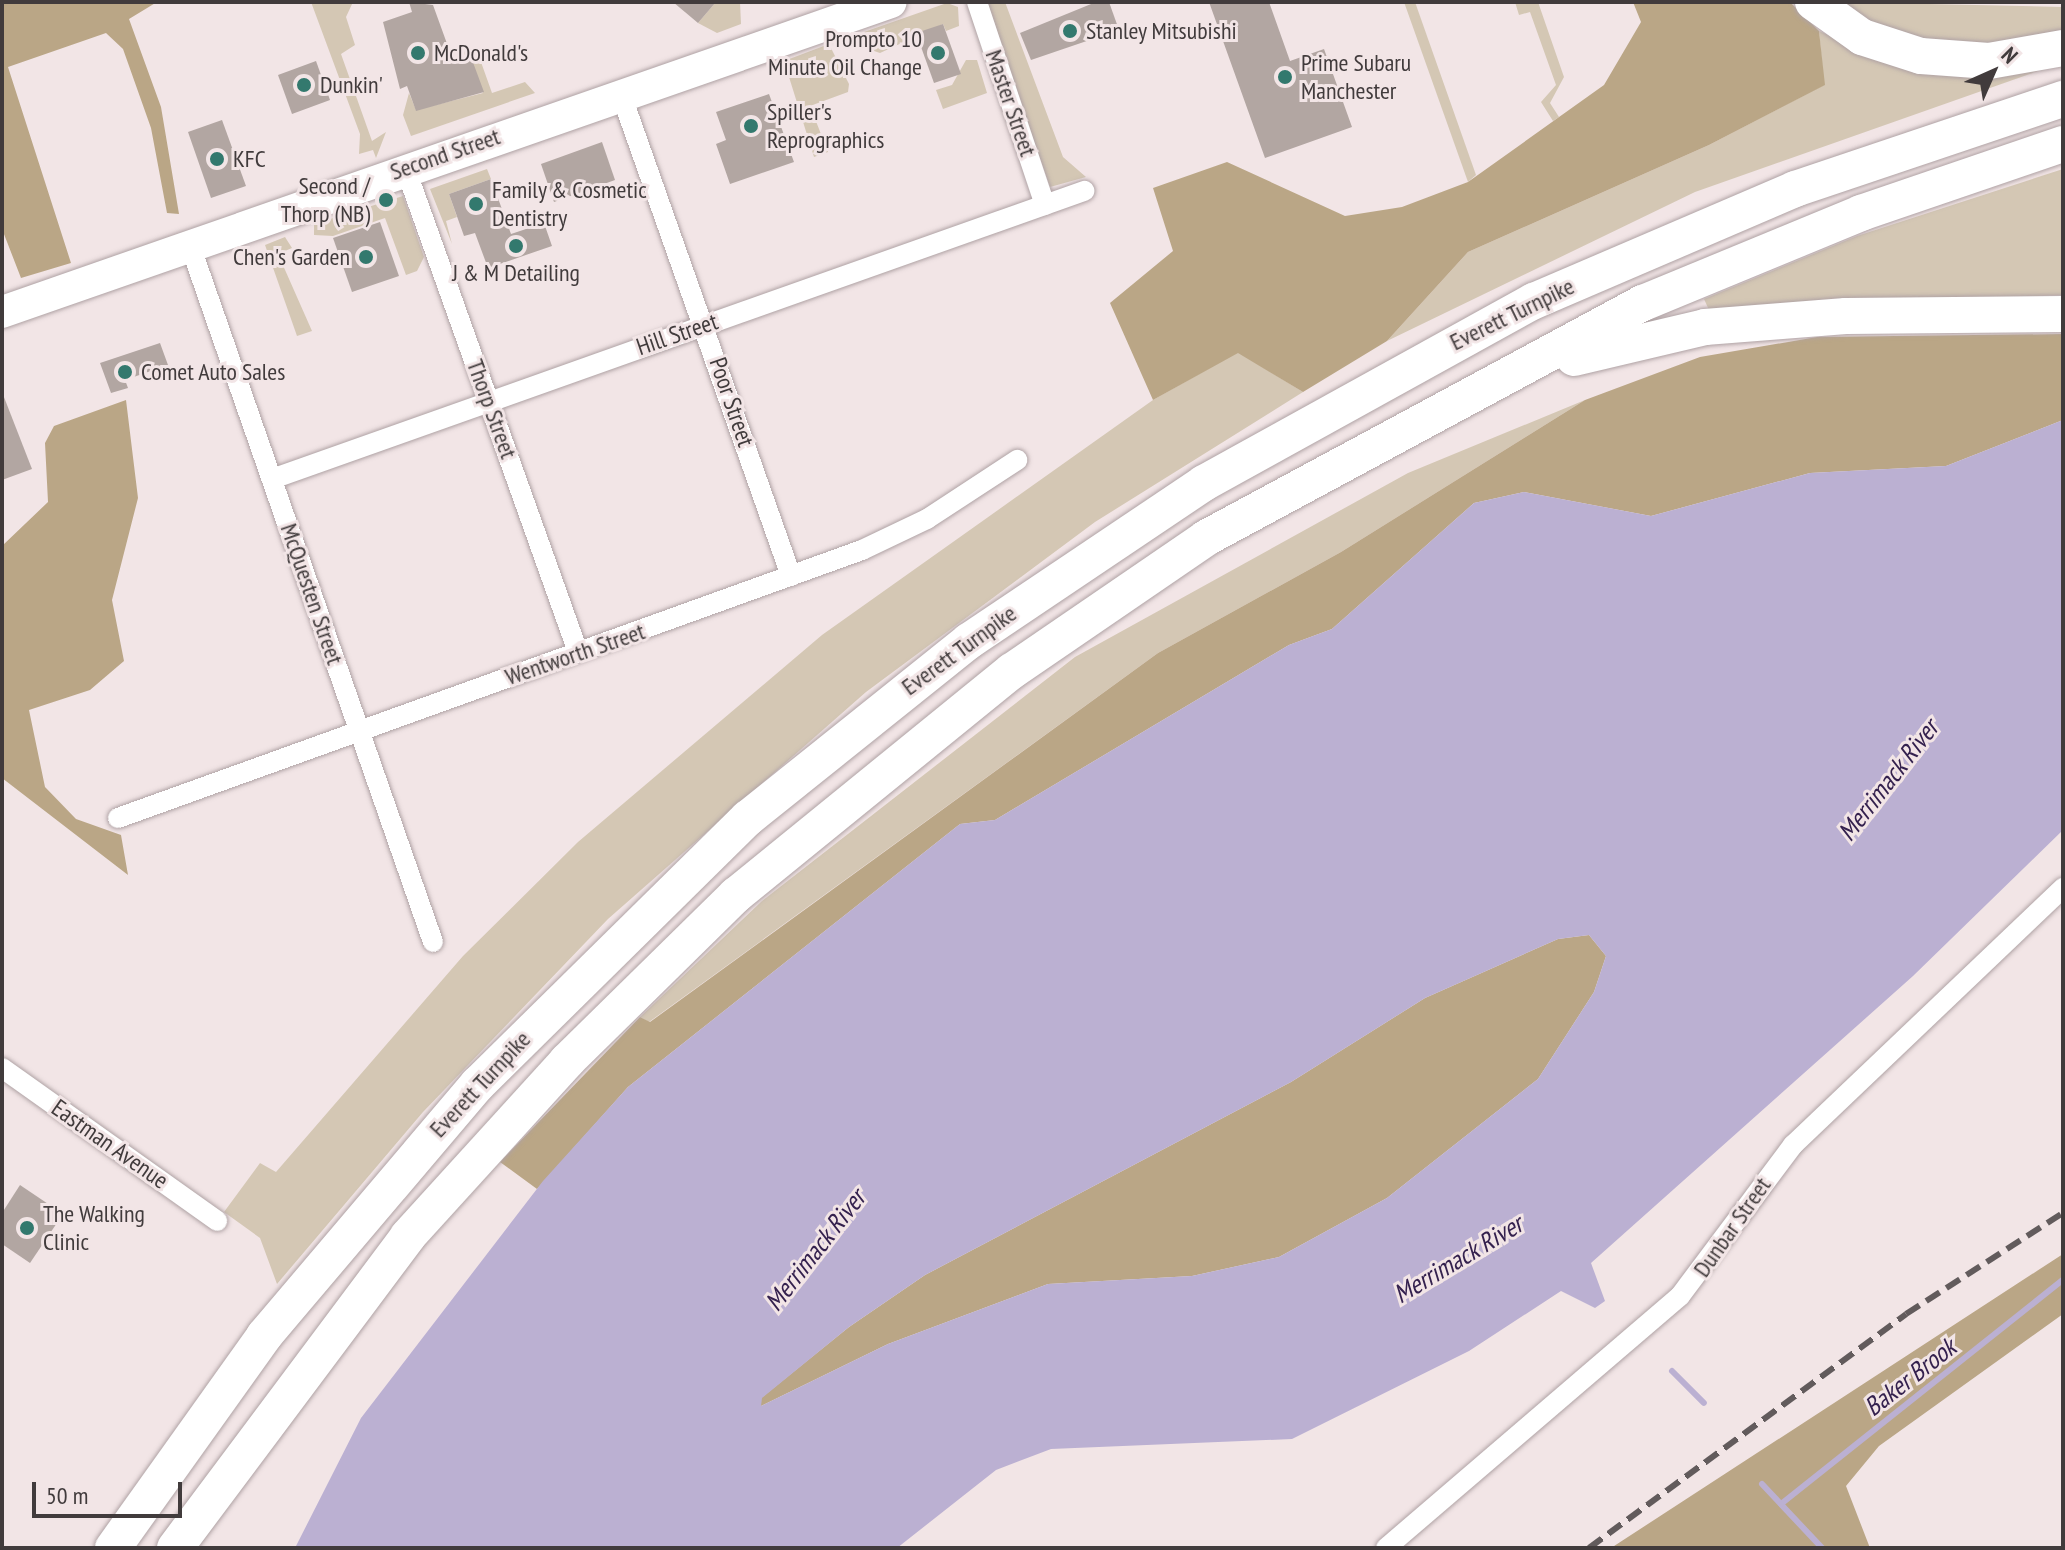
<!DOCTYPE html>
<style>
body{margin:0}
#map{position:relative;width:2065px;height:1550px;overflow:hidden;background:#f2e5e6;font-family:"PT Sans Narrow",sans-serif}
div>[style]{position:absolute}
.green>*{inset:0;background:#d4c7b4}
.forest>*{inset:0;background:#baa686}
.water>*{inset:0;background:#bbb0d2}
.stream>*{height:6px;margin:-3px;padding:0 3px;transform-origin:3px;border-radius:3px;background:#bbb0d2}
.building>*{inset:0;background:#b2a6a2}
.roads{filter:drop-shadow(0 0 2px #afa2a4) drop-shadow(0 0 2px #afa2a4)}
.minor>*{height:20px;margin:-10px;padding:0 10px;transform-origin:10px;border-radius:10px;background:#fff}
.primary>*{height:32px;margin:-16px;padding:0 16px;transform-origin:16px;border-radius:16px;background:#fff}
.motorway>*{height:36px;margin:-18px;padding:0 18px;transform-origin:18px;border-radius:18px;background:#fff}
.rail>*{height:6px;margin-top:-3px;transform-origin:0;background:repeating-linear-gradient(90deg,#625b5c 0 16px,transparent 0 24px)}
.dots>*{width:22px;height:22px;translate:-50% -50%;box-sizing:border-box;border:4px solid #f2e5e6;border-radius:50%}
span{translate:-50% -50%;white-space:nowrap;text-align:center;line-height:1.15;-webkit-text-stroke:6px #f2e5e6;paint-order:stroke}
.poi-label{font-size:24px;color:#413b3c}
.left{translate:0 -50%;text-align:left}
.right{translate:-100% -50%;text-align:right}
.street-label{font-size:24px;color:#413b3c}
.water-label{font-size:26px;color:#34214e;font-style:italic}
.frame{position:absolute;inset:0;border:4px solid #413b3c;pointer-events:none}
.north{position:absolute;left:1953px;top:32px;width:80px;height:80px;-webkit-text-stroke:6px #f2e5e6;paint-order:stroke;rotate:45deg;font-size:22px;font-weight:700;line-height:32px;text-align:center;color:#413b3c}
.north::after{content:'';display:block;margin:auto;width:28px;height:36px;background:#413b3c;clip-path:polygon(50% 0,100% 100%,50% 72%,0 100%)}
.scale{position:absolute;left:32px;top:1482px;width:150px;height:36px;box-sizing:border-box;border:4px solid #413b3c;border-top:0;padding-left:10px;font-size:24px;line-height:28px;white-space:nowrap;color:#413b3c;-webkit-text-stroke:6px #f2e5e6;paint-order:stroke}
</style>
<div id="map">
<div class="green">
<div style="clip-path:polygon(311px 2px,353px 2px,346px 17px,355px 45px,341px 54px,372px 141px,386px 132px,376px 158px,373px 150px,359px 154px,360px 134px)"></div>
<div style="clip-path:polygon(716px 2px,740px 2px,741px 24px,717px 33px,698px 23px)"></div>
<div style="clip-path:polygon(986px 2px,1005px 2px,1063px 157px,1086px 177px,1050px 187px)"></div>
<div style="clip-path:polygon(1404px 2px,1415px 2px,1476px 175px,1468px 182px)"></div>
<div style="clip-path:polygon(1515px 2px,1538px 2px,1564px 77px,1550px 103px,1559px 117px,1553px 121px,1541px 102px,1556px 85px,1530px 12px,1519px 15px)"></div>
<div style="clip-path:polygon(1835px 2px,2063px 7px,2063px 34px,2010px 47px,1932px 46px,1857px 20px)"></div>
<div style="clip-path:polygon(947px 3px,958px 7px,959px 26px,946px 31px,943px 24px,880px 53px,868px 49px,864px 32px)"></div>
<div style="clip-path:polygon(1819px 31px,1906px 68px,2038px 71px,1695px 192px,1387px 341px,1468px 252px,1709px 145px,1824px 85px)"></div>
<div style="clip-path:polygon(829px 44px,849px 84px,848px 92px,810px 106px,828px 152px,814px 157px,784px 61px)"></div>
<div style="clip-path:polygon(476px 48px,492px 93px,525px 82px,535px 93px,411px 136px,403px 115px,409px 93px,416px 110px,483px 93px,462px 52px)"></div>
<div style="clip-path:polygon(966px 60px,977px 60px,987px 93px,943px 109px,936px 90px,952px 85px)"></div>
<div style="clip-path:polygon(487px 169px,491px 179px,449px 194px,457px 217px,446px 221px,452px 244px,430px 189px)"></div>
<div style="clip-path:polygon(2063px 169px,2063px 295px,1709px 310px,1704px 299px,1857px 236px)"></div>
<div style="clip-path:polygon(403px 196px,424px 257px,417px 271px,406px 275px,385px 218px,333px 236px,314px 235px,314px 224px)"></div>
<div style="clip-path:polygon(285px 237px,292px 248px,278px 254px,312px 331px,297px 336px,265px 245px)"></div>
<div style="clip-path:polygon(1238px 352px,1303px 392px,1095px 522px,866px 692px,608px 919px,423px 1112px,277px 1284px,260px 1238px,224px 1212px,260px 1163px,276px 1172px,463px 956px,578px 842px,822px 635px,1153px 400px)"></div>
<div style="clip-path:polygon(1585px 400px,1341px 552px,1158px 653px,649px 1022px,640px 1017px,762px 901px,1075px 657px,1408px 473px)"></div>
</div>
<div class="forest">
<div style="clip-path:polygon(2px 2px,157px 2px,129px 19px,161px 107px,179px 214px,167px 213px,151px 128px,123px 49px,106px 33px,8px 67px,71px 263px,21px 278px,2px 229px)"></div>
<div style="clip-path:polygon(1633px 2px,1790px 2px,1819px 31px,1825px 85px,1709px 145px,1468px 252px,1387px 341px,1303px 392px,1238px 353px,1153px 400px,1110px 303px,1173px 251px,1153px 188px,1227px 162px,1345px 216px,1402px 207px,1468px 182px,1604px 85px,1641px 22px)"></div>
<div style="clip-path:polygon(2063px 334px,2063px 420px,1946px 466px,1810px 473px,1651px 516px,1524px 492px,1474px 503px,1332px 629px,1289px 645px,995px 820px,960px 824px,628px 1087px,537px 1189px,500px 1162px,640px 1017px,650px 1022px,1158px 653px,1341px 552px,1585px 400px,1700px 357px,1817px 337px)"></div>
<div style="clip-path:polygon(126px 400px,138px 498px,112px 600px,124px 661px,90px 690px,29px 710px,45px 787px,76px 819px,121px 835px,128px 875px,2px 778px,2px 546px,48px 502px,45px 443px,54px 426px)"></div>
<div style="clip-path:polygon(1589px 935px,1606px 956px,1594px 992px,1538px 1079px,1387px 1198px,1279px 1257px,1192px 1276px,1048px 1284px,888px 1344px,761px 1406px,761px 1398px,849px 1327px,925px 1275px,1291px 1082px,1425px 998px,1558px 939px)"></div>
<div style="clip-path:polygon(2063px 1254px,2063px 1314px,1879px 1446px,1846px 1486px,1870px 1548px,1611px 1548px)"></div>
</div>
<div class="water">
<div style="clip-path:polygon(evenodd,2063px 420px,2063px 830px,1913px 976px,1591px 1263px,1605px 1301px,1595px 1308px,1561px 1291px,1469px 1351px,1292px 1439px,1051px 1449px,996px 1470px,897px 1548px,295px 1548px,361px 1418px,543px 1181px,628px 1087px,960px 824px,995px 820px,1289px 645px,1332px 629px,1474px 503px,1524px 492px,1651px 516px,1810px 473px,1946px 466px,2063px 420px,1589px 935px,1606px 956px,1594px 992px,1538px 1079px,1387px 1198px,1279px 1257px,1192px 1276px,1048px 1284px,888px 1344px,761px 1406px,762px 1398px,849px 1327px,925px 1275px,1291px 1082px,1425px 998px,1558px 939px,1589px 935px)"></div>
</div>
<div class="stream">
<div style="left:1672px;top:1371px;width:45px;rotate:45deg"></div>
<div style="left:1762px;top:1484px;width:88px;rotate:46.8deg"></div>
<div style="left:1781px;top:1504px;width:360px;rotate:-38.5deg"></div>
</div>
<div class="building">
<div style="clip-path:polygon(409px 2px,433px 5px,454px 63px,471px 57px,484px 92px,416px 111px,407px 86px,400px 89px,383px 22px,412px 12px)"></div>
<div style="clip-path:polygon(673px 2px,716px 2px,698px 23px)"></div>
<div style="clip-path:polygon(1096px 2px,1109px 2px,1119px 30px,1031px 60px,1020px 33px)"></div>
<div style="clip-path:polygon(1209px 2px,1269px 2px,1290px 61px,1324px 49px,1352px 127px,1265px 158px)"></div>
<div style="clip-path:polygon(943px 24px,961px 74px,934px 83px,916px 33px)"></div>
<div style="clip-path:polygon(316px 61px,330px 100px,292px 114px,278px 75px)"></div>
<div style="clip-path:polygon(769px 94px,794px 162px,730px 184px,716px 144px,726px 140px,716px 112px)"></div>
<div style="clip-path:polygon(222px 120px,246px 186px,211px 198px,188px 132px)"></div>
<div style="clip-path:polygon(602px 142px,615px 180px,554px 202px,541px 164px)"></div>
<div style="clip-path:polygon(491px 179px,511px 234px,544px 223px,552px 246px,488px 268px,475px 233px,464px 236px,449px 194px)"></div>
<div style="clip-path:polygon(380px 222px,399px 276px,352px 292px,333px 238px)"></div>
<div style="clip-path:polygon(160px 343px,168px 365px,125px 380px,128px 388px,111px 393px,100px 363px)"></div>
<div style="clip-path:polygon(2px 392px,32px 469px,2px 480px)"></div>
<div style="clip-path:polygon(20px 1185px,63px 1214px,30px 1263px,2px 1244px,2px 1213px)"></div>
</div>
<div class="roads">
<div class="minor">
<div style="left:977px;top:2px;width:214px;rotate:71.5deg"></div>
<div style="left:621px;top:94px;width:511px;rotate:70.57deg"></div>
<div style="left:405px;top:167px;width:515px;rotate:70.37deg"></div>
<div style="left:190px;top:245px;width:738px;rotate:70.78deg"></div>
<div style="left:272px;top:479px;width:862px;rotate:-19.53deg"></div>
<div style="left:118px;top:818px;width:791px;rotate:-19.81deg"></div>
<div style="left:862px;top:550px;width:72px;rotate:-25.5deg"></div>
<div style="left:927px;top:519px;width:108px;rotate:-33.2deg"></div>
<div style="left:2px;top:1068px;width:264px;rotate:35.4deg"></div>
<div style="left:1386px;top:1548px;width:387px;rotate:-40.6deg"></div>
<div style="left:1680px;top:1296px;width:189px;rotate:-53.2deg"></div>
<div style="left:1793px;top:1145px;width:373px;rotate:-43.6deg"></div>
</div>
<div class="primary">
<div style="left:2px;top:312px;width:941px;rotate:-19.22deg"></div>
</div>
<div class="motorway">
<div style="left:1813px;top:2px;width:60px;rotate:35.5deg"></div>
<div style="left:1862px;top:37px;width:62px;rotate:17.9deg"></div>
<div style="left:1921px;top:56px;width:68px;rotate:4.2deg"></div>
<div style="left:1989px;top:61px;width:75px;rotate:-10deg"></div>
<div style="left:1574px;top:358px;width:135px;rotate:-13.3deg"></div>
<div style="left:1705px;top:327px;width:141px;rotate:-4.5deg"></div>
<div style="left:1846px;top:316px;width:217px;rotate:-0.5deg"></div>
<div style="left:113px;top:1548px;width:260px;rotate:-54.5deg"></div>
<div style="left:264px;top:1336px;width:331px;rotate:-49.7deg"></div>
<div style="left:478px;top:1084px;width:379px;rotate:-44.6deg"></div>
<div style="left:748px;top:818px;width:283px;rotate:-38.7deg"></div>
<div style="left:969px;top:641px;width:283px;rotate:-33.9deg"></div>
<div style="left:1204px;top:483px;width:377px;rotate:-28.9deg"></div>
<div style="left:1534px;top:301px;width:284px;rotate:-23.2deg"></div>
<div style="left:1795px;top:189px;width:283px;rotate:-18.6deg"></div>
<div style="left:175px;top:1548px;width:389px;rotate:-53.2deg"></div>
<div style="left:408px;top:1236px;width:236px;rotate:-47.7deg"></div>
<div style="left:567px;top:1061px;width:237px;rotate:-44.5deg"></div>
<div style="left:736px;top:895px;width:355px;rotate:-39.1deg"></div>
<div style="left:1012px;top:671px;width:235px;rotate:-34.4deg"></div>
<div style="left:1206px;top:538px;width:496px;rotate:-28.3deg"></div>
<div style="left:1643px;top:303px;width:236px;rotate:-22.4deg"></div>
<div style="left:1861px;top:213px;width:213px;rotate:-18.9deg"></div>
</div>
</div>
<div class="rail">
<div style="left:1589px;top:1548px;width:394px;rotate:-36.4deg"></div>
<div style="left:1906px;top:1314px;width:187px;rotate:-32.8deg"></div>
</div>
<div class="dots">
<div style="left:1070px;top:31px;background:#33796e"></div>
<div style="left:418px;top:53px;background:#33796e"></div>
<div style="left:938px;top:53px;background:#33796e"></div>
<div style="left:1285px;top:77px;background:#33796e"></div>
<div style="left:304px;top:85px;background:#33796e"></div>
<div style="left:751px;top:126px;background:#33796e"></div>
<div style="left:217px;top:159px;background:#33796e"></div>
<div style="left:386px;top:200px;background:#33796e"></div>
<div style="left:476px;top:204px;background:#33796e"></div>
<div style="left:516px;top:246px;background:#33796e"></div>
<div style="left:366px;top:257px;background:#33796e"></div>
<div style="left:125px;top:372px;background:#33796e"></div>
<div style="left:27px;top:1228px;background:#33796e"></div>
</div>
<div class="poi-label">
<span class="left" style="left:1086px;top:31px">Stanley Mitsubishi</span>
<span class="right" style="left:922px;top:53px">Prompto 10<br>Minute Oil Change</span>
<span class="left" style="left:434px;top:53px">McDonald's</span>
<span class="left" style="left:1301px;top:77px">Prime Subaru<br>Manchester</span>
<span class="left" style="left:320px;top:85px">Dunkin'</span>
<span class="left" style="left:767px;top:126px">Spiller's<br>Reprographics</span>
<span class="left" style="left:233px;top:159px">KFC</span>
<span class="right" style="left:370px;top:200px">Second /<br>Thorp (NB)</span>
<span class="left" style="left:492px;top:204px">Family &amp; Cosmetic<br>Dentistry</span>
<span class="right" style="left:350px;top:257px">Chen's Garden</span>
<span style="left:516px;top:273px">J &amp; M Detailing</span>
<span class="left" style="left:141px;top:372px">Comet Auto Sales</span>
<span class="left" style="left:43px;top:1228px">The Walking<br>Clinic</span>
</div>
<div class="street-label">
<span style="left:1011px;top:103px;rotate:71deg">Master Street</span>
<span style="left:445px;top:154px;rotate:-19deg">Second Street</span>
<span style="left:1512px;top:314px;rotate:-26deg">Everett Turnpike</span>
<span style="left:677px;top:334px;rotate:-19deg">Hill Street</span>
<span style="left:732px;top:402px;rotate:71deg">Poor Street</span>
<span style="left:492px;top:409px;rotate:70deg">Thorp Street</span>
<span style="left:312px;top:594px;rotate:71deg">McQuesten Street</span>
<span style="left:959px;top:650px;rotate:-36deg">Everett Turnpike</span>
<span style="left:575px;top:654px;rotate:-19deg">Wentworth Street</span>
<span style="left:480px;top:1084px;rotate:-47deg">Everett Turnpike</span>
<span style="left:110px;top:1144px;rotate:35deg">Eastman Avenue</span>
<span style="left:1732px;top:1227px;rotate:-55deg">Dunbar Street</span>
</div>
<div class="water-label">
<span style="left:1888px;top:780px;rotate:-52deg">Merrimack River</span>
<span style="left:815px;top:1250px;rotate:-52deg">Merrimack River</span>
<span style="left:1458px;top:1259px;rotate:-31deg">Merrimack River</span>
<span style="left:1910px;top:1377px;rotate:-38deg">Baker Brook</span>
</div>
<div class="frame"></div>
<div class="north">N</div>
<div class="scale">50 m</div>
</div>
